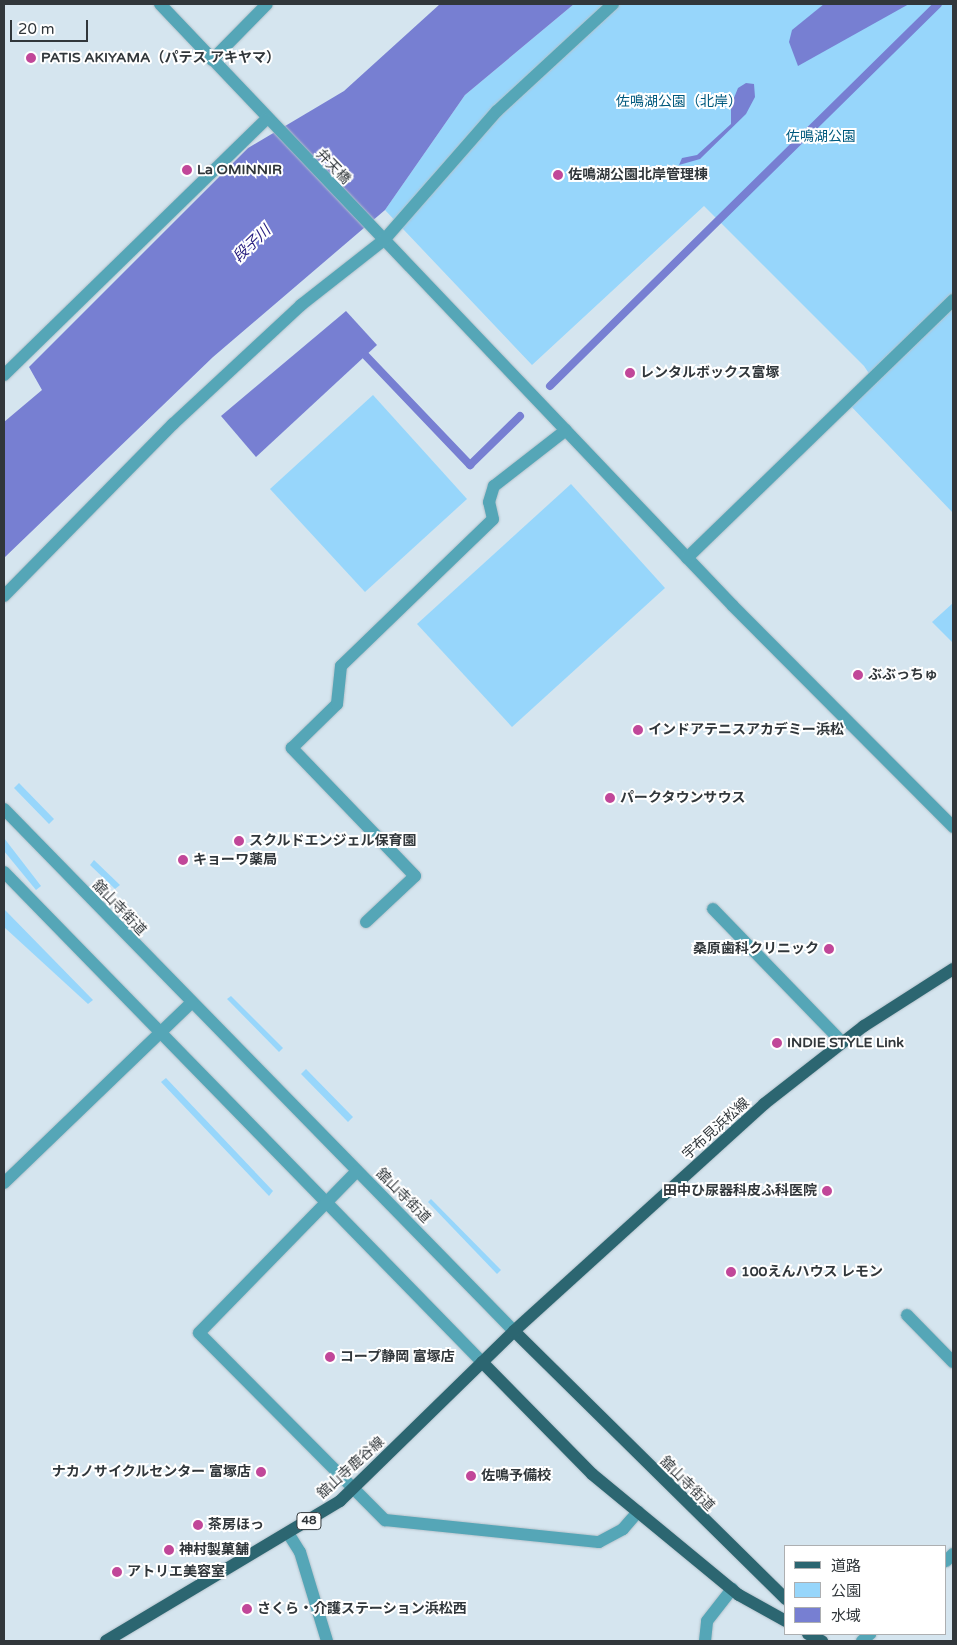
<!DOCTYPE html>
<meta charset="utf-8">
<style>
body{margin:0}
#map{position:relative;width:957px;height:1645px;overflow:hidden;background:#d5e5ef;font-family:"Varela Round","Noto Sans JP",sans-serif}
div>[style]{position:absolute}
.green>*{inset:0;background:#97d6fb}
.water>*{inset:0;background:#777fd2}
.stream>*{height:8px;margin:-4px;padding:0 4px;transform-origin:4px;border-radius:4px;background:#777fd2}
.roads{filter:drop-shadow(0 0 1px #b4c2cb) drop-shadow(0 0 1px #b4c2cb)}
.minor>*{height:12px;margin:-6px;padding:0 6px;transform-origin:6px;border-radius:6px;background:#55a6b7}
.major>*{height:12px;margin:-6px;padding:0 6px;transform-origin:6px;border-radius:6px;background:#2c6671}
.dots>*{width:14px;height:14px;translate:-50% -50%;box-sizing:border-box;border:2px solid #fff;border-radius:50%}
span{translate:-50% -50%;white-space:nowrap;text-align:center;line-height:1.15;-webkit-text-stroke:4px #fff;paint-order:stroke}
.shield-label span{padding:1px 4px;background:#fff;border:1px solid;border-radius:4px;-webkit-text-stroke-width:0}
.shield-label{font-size:12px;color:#31373b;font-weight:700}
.poi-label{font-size:14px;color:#31373b;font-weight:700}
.left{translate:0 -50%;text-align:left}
.right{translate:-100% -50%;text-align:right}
.park-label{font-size:14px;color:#00597d}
.street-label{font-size:14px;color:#31373b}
.water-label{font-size:15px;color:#2a2181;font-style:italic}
.frame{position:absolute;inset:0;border:5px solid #31373b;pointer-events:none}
.legend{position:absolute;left:784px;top:1545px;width:162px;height:90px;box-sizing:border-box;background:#fff;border:1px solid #adafb1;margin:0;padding:6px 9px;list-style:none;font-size:15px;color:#31373b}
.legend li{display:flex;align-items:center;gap:10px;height:25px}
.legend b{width:25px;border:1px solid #adafb1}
.scale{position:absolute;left:10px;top:20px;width:78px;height:22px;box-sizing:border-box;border:2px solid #31373b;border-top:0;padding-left:6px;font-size:15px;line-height:18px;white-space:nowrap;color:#31373b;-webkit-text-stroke:4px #fff;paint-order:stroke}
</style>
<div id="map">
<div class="green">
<div style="clip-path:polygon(574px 4px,953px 4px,953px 513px,847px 402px,872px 378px,864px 366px,704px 206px,532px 365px,385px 210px,465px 95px)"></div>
<div style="clip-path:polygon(373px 395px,467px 499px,365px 592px,270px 489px)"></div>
<div style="clip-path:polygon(571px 484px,665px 588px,512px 727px,417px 624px)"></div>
<div style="clip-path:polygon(953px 603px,953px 643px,932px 622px)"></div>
<div style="clip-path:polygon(19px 783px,54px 819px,49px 824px,14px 788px)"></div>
<div style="clip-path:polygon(4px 838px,41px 886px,36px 890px,4px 851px)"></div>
<div style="clip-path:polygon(94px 860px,120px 885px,115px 889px,90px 865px)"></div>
<div style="clip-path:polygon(4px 909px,93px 1000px,88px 1004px,4px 927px)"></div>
<div style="clip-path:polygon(231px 996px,283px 1048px,279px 1052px,227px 999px)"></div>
<div style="clip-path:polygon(306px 1069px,353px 1117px,348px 1122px,301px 1074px)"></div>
<div style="clip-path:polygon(166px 1078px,273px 1191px,269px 1196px,161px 1082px)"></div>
<div style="clip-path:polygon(431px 1199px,501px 1270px,497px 1274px,428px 1202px)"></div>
</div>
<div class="water">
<div style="clip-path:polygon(440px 4px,574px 4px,465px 95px,385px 210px,213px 357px,4px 558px,4px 422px,42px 390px,29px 367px,248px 148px,344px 91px)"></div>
<div style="clip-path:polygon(824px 4px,909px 4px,798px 66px,789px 42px,792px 30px)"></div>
<div style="clip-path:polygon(746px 83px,754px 84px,755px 97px,746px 114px,700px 159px,679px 165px,682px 158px,697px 155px,731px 124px,731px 105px,738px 88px)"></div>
<div style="clip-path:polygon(346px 311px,377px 345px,256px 457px,221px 416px)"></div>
</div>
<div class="stream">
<div style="left:366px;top:356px;width:151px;rotate:46.3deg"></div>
<div style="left:470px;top:465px;width:70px;rotate:-44.4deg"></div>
<div style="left:550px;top:386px;width:544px;rotate:-44.55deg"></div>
</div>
<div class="roads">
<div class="minor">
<div style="left:160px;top:4px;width:831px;rotate:46.41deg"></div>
<div style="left:733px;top:606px;width:312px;rotate:45.1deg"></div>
<div style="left:212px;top:60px;width:78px;rotate:-45.5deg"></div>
<div style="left:4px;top:375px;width:366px;rotate:-44.3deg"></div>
<div style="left:687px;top:558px;width:371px;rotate:-44.1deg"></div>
<div style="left:4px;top:596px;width:241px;rotate:-45.5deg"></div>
<div style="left:173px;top:424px;width:175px;rotate:-42.9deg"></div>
<div style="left:301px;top:305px;width:105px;rotate:-38.1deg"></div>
<div style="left:384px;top:240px;width:171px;rotate:-48.8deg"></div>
<div style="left:497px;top:111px;width:158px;rotate:-42.7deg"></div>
<div style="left:4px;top:809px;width:730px;rotate:45.67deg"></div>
<div style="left:4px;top:872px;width:685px;rotate:45.71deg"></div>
<div style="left:713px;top:909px;width:185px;rotate:45.9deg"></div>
<div style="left:366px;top:922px;width:67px;rotate:-43.2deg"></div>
<div style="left:415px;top:876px;width:178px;rotate:-133.9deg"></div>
<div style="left:292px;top:748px;width:63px;rotate:-44.4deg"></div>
<div style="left:337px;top:704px;width:38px;rotate:-84deg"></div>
<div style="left:341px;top:666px;width:211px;rotate:-44deg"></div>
<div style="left:493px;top:519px;width:17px;rotate:-103deg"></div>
<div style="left:489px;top:502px;width:17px;rotate:-73deg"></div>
<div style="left:494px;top:486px;width:91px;rotate:-37.9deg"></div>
<div style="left:357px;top:1171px;width:226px;rotate:134.3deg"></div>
<div style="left:199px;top:1333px;width:264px;rotate:45.2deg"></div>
<div style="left:385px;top:1520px;width:215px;rotate:5.9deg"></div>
<div style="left:599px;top:1542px;width:27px;rotate:-28deg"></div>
<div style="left:623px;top:1529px;width:23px;rotate:-49deg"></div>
<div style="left:4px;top:1183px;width:260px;rotate:-43.9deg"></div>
<div style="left:907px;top:1315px;width:66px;rotate:45.6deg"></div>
<div style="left:288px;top:1533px;width:22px;rotate:58deg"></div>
<div style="left:300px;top:1552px;width:93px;rotate:73.1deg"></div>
<div style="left:946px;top:1561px;width:10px;rotate:-45deg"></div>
<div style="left:705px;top:1641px;width:20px;rotate:-84deg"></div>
<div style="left:707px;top:1621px;width:41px;rotate:-52deg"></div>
<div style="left:862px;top:1641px;width:11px;rotate:-41deg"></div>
</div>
<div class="major">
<div style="left:514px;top:1331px;width:382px;rotate:44.6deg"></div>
<div style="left:482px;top:1362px;width:157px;rotate:45.5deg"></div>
<div style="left:592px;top:1474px;width:190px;rotate:39.5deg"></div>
<div style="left:739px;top:1595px;width:54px;rotate:29deg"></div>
<div style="left:808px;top:1634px;width:16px;rotate:27deg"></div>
<div style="left:106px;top:1641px;width:273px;rotate:-30.9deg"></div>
<div style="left:340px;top:1501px;width:243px;rotate:-44.3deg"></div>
<div style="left:514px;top:1331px;width:338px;rotate:-42.2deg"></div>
<div style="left:764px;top:1104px;width:127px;rotate:-38deg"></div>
<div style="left:864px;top:1026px;width:106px;rotate:-32.6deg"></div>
</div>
</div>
<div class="dots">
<div style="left:31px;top:58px;background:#c14799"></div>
<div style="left:187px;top:170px;background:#c14799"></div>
<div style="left:558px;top:175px;background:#c14799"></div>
<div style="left:630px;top:373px;background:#c14799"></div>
<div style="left:858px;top:675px;background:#c14799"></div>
<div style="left:638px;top:730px;background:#c14799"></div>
<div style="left:610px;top:798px;background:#c14799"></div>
<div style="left:239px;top:841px;background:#c14799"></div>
<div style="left:183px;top:860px;background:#c14799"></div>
<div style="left:829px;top:949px;background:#c14799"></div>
<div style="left:777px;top:1043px;background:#c14799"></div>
<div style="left:827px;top:1191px;background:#c14799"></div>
<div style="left:731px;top:1272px;background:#c14799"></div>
<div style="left:330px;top:1357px;background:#c14799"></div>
<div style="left:261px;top:1472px;background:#c14799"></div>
<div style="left:471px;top:1476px;background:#c14799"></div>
<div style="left:198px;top:1525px;background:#c14799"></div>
<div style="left:169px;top:1550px;background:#c14799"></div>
<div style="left:117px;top:1572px;background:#c14799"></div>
<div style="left:247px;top:1609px;background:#c14799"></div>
</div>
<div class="shield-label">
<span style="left:309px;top:1521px">48</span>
</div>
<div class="poi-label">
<span class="left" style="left:41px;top:58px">PATIS AKIYAMA（パテス アキヤマ）</span>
<span class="left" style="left:197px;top:170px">La OMINNIR</span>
<span class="left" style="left:568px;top:175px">佐鳴湖公園北岸管理棟</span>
<span class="left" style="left:640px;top:373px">レンタルボックス富塚</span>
<span class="left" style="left:868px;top:675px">ぶぶっちゅ</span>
<span class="left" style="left:648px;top:730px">インドアテニスアカデミー浜松</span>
<span class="left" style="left:620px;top:798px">パークタウンサウス</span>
<span class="left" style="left:249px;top:841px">スクルドエンジェル保育園</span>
<span class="left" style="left:193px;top:860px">キョーワ薬局</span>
<span class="right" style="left:819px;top:949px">桑原歯科クリニック</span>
<span class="left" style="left:787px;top:1043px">INDIE STYLE Link</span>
<span class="right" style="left:817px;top:1191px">田中ひ尿器科皮ふ科医院</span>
<span class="left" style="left:741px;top:1272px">100えんハウス レモン</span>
<span class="left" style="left:340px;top:1357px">コープ静岡 富塚店</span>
<span class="right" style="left:251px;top:1472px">ナカノサイクルセンター 富塚店</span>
<span class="left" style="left:481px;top:1476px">佐鳴予備校</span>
<span class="left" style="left:208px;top:1525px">茶房ほっ</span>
<span class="left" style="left:179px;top:1550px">神村製菓舗</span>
<span class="left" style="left:127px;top:1572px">アトリエ美容室</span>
<span class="left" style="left:257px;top:1609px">さくら・介護ステーション浜松西</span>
</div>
<div class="park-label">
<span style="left:679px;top:102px">佐鳴湖公園（北岸）</span>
<span style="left:821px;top:137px">佐鳴湖公園</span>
</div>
<div class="street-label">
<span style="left:333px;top:167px;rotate:46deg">弁天橋</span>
<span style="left:119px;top:908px;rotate:46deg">舘山寺街道</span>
<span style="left:716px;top:1129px;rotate:-42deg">宇布見浜松線</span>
<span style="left:403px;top:1196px;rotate:45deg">舘山寺街道</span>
<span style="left:351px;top:1468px;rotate:-42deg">舘山寺鹿谷線</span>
<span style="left:687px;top:1484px;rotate:45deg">舘山寺街道</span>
</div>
<div class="water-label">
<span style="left:252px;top:244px;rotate:-44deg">段子川</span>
</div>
<div class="frame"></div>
<ul class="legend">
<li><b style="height:6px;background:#2c6671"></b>道路</li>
<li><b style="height:14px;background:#97d6fb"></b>公園</li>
<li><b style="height:14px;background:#777fd2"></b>水域</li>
</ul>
<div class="scale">20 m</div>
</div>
